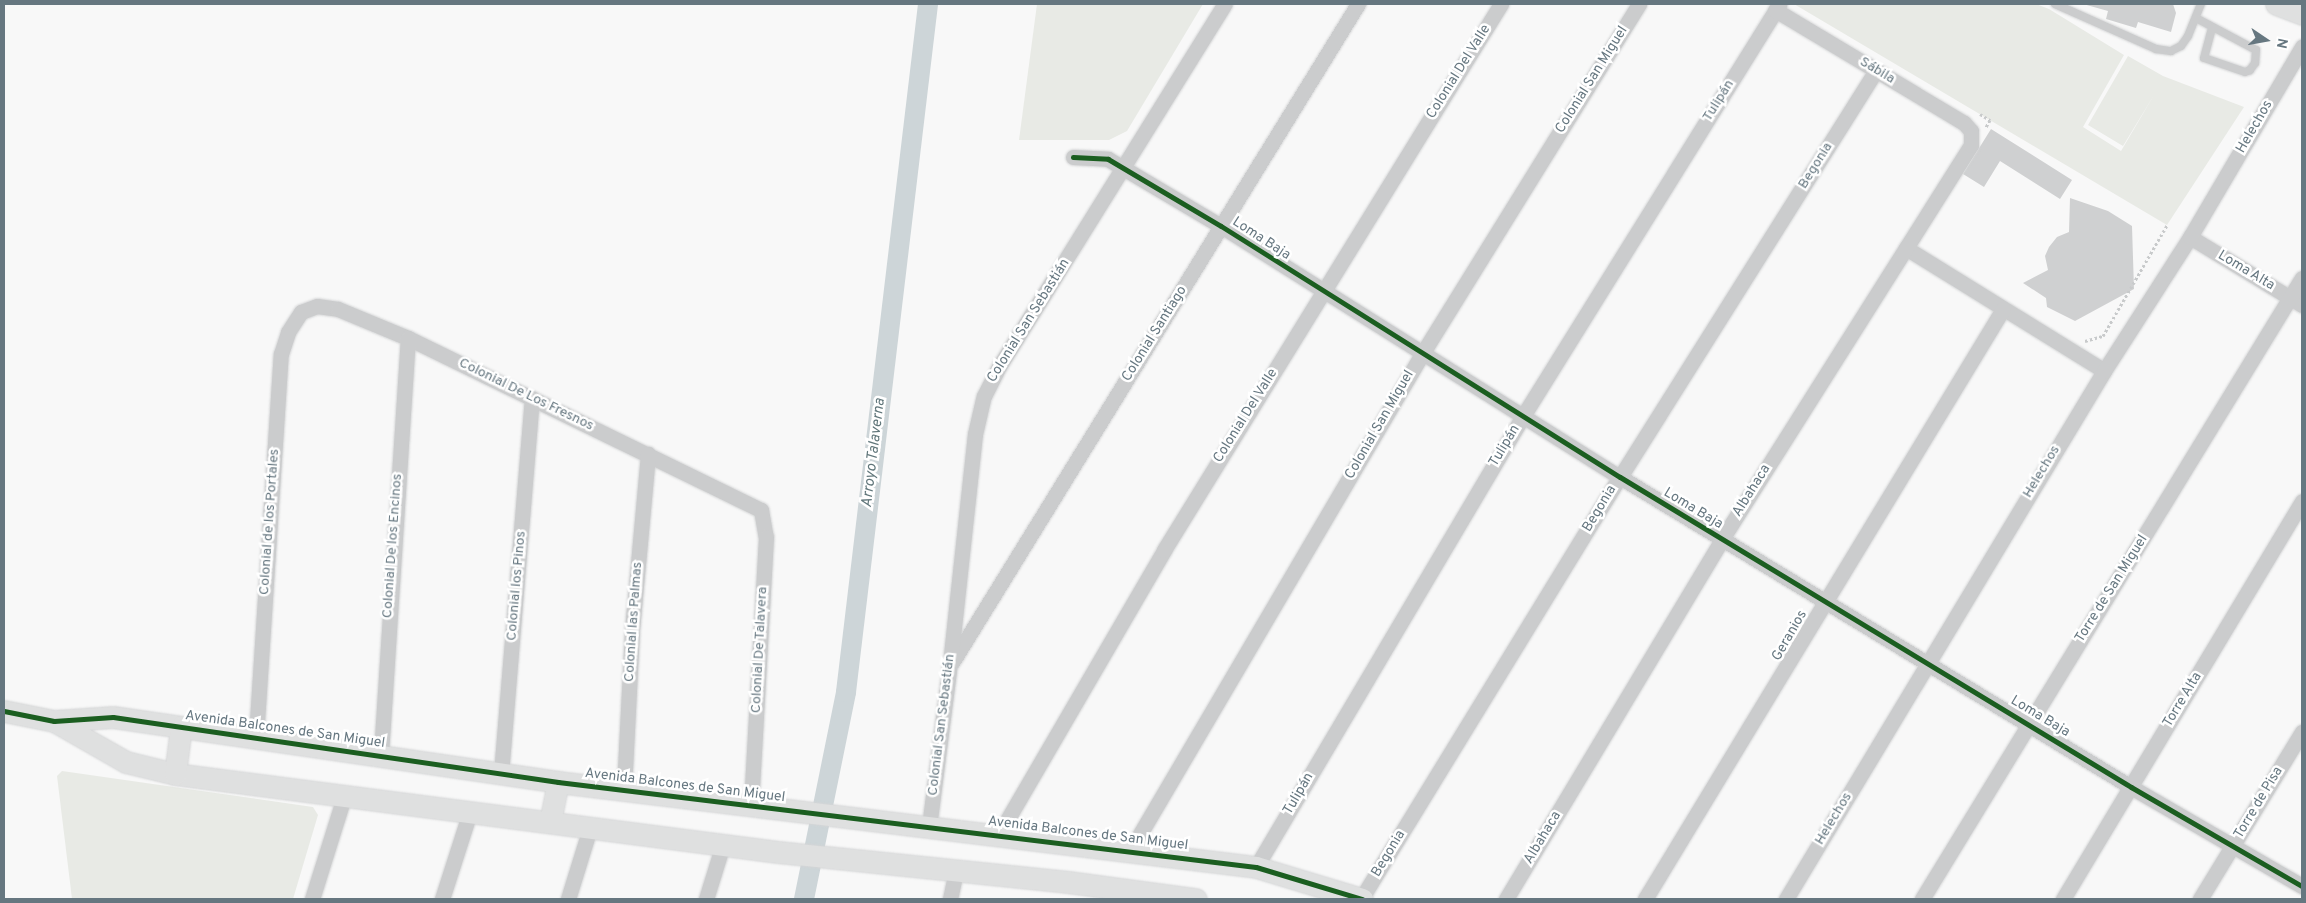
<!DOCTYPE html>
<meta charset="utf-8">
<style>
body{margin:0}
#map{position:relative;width:2306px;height:903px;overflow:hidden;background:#f8f8f8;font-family:Overpass,sans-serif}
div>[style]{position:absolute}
.green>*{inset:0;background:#e8eae5}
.canal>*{height:20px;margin:-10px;padding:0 10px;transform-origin:10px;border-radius:10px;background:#cdd5d8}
.building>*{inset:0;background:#cfd0d1}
.path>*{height:3px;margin-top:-1.5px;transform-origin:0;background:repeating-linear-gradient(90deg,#c8cacb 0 2.5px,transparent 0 5px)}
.roads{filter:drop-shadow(0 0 1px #d4d5d6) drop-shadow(0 0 1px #d4d5d6)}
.lane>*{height:8px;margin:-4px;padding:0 4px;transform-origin:4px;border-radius:4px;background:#cbcccd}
.street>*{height:15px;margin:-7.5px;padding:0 7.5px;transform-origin:7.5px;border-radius:7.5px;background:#cbcccd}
.secondary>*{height:21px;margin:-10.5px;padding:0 10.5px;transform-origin:10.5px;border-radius:10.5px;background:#dfe0e0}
.cycleway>*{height:5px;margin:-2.5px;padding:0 2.5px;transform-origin:2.5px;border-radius:2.5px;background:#1b5e20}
span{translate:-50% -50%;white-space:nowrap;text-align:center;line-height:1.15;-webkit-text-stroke:5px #fff;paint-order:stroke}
.street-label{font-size:14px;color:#667780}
.water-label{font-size:15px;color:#60767a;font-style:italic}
.frame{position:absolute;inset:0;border:5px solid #667780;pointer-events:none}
.north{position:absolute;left:2241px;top:15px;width:50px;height:50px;-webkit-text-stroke:4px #fff;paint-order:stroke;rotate:102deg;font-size:14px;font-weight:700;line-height:20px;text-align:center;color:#667780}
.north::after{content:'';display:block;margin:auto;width:18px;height:22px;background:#667780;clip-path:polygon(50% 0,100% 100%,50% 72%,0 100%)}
</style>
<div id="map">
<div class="green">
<div style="clip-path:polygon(1037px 4px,1203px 4px,1127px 131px,1109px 140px,1019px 140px)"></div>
<div style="clip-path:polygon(1794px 4px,2036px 4px,2049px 9px,2124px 55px,2083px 127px,2121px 151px,2154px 95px,2123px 146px,2088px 125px,2128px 56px,2163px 76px,2244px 107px,2167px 225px)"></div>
<div style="clip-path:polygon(62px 771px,313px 807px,318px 815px,293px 899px,72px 899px,57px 776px)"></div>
</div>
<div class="canal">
<div style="left:804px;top:899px;width:211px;rotate:-78.5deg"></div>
<div style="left:846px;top:692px;width:693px;rotate:-83.2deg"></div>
</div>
<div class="building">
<div style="clip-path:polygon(2083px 4px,2173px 4px,2176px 13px,2171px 32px,2138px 22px,2136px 28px,2106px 19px,2108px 11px)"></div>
<div style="clip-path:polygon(1991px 129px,2072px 180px,2060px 199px,2000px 161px,1984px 187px,1963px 174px)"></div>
<div style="clip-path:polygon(2070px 198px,2108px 211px,2132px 226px,2134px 289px,2075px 321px,2047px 307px,2046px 298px,2023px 283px,2048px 270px,2045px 256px,2049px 247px,2057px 237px,2069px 232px)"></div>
</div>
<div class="path">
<div style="left:1980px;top:114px;width:12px;rotate:31deg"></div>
<div style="left:1990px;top:120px;width:8px;rotate:120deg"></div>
<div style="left:2085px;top:341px;width:19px;rotate:-16deg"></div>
<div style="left:2103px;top:336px;width:128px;rotate:-60deg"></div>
</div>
<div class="roads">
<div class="lane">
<div style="left:2055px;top:4px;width:111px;rotate:24deg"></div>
<div style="left:2156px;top:49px;width:15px;rotate:8deg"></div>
<div style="left:2171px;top:51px;width:11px;rotate:-27deg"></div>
<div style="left:2181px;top:46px;width:12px;rotate:-55deg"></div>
<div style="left:2188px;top:36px;width:35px;rotate:-68deg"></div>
<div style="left:2196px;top:18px;width:68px;rotate:28.1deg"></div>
<div style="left:2256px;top:50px;width:13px;rotate:94deg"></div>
<div style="left:2255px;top:63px;width:9px;rotate:126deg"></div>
<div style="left:2250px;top:70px;width:5px;rotate:158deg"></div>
<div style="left:2245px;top:72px;width:43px;rotate:-161.1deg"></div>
<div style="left:2204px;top:58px;width:31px;rotate:-75deg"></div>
</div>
<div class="street">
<div style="left:1073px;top:157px;width:35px;rotate:3deg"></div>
<div style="left:1108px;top:159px;width:131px;rotate:30.7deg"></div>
<div style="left:1221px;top:226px;width:471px;rotate:32.2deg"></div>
<div style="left:1620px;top:477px;width:598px;rotate:31.24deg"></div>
<div style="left:2131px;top:787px;width:198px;rotate:30.1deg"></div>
<div style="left:2190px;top:237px;width:131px;rotate:31.3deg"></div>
<div style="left:1906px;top:248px;width:233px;rotate:31.8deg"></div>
<div style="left:953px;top:661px;width:772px;rotate:-58.35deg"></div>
<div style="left:256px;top:737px;width:384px;rotate:-86.3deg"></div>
<div style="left:281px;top:354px;width:23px;rotate:-72deg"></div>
<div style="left:288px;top:332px;width:24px;rotate:-57deg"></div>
<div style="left:301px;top:312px;width:17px;rotate:-21deg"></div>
<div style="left:317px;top:306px;width:21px;rotate:8deg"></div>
<div style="left:338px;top:309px;width:76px;rotate:22.5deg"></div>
<div style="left:408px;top:338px;width:393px;rotate:26deg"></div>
<div style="left:761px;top:510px;width:27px;rotate:80deg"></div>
<div style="left:766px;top:537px;width:269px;rotate:93.2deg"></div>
<div style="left:381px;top:754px;width:417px;rotate:-86.3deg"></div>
<div style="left:501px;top:774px;width:377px;rotate:-85.3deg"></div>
<div style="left:624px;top:789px;width:159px;rotate:-87.1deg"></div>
<div style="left:632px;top:630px;width:177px;rotate:-84.8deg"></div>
<div style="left:929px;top:827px;width:164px;rotate:-82.7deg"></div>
<div style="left:950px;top:664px;width:231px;rotate:-83.8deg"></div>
<div style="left:975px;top:434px;width:39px;rotate:-77deg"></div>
<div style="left:984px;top:396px;width:35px;rotate:-63deg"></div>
<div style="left:1000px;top:365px;width:425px;rotate:-58.1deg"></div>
<div style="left:999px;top:834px;width:328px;rotate:-59.8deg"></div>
<div style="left:1164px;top:550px;width:642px;rotate:-58.32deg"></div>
<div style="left:1130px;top:851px;width:576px;rotate:-59.56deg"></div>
<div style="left:1422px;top:354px;width:412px;rotate:-58.2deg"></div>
<div style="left:1256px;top:867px;width:524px;rotate:-59.37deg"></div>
<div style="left:1523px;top:416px;width:485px;rotate:-58.1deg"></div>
<div style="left:312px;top:899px;width:107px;rotate:-72.6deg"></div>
<div style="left:442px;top:899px;width:91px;rotate:-72.2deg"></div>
<div style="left:568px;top:899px;width:74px;rotate:-72.8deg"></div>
<div style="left:706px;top:899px;width:58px;rotate:-72.8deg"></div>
<div style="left:950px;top:899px;width:29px;rotate:-78deg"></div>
<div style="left:1361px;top:899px;width:495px;rotate:-58.5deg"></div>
<div style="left:1620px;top:477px;width:480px;rotate:-57.8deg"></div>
<div style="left:1506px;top:899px;width:420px;rotate:-59deg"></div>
<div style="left:1722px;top:539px;width:466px;rotate:-57.7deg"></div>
<div style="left:1971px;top:145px;width:14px;rotate:-90deg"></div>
<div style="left:1971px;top:131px;width:11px;rotate:-131deg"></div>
<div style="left:1964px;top:123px;width:220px;rotate:-149.1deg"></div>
<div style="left:1645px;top:899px;width:690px;rotate:-58.75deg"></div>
<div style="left:1786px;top:899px;width:616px;rotate:-58.94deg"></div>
<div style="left:2104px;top:371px;width:159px;rotate:-57.3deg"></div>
<div style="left:2190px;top:237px;width:221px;rotate:-59.5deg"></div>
<div style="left:1922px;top:899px;width:728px;rotate:-58.54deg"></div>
<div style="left:2063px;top:899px;width:464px;rotate:-59deg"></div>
<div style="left:2200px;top:899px;width:196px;rotate:-58.6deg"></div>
</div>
<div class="secondary">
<div style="left:2276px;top:4px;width:28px;rotate:21deg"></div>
<div style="left:4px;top:711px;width:51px;rotate:11.3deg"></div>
<div style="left:54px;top:721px;width:59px;rotate:-3.9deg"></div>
<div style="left:113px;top:717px;width:450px;rotate:8.3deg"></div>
<div style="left:558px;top:782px;width:703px;rotate:6.94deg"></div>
<div style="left:1256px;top:867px;width:111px;rotate:16.8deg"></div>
<div style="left:54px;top:721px;width:83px;rotate:29.7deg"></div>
<div style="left:126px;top:762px;width:50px;rotate:13.8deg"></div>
<div style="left:175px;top:774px;width:608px;rotate:7.37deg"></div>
<div style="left:778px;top:852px;width:292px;rotate:5.9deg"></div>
<div style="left:1068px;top:882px;width:129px;rotate:7.6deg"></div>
<div style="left:175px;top:774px;width:47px;rotate:-82.7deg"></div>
<div style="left:550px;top:822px;width:41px;rotate:-78.7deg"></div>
</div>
</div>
<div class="cycleway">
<div style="left:1073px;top:157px;width:35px;rotate:3deg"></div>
<div style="left:1108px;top:159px;width:131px;rotate:30.7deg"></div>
<div style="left:1221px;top:226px;width:471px;rotate:32.2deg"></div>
<div style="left:1620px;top:477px;width:598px;rotate:31.24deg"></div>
<div style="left:2131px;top:787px;width:198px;rotate:30.1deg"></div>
<div style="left:4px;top:711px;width:51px;rotate:11.3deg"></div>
<div style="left:54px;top:721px;width:59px;rotate:-3.9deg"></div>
<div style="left:113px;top:717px;width:450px;rotate:8.3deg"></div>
<div style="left:558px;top:782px;width:703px;rotate:6.94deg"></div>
<div style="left:1256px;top:867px;width:111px;rotate:16.8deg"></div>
</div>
<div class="street-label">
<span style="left:1877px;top:71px;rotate:31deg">Sábila</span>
<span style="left:1459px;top:72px;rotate:-58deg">Colonial Del Valle</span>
<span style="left:1592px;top:80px;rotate:-58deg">Colonial San Miguel</span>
<span style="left:1719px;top:101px;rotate:-58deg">Tulipán</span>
<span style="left:2255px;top:127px;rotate:-60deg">Helechos</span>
<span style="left:1816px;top:166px;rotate:-58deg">Begonia</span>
<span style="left:1261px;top:239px;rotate:33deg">Loma Baja</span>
<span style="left:2246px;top:271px;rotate:31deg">Loma Alta</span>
<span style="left:1029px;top:321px;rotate:-58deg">Colonial San Sebastián</span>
<span style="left:1155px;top:334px;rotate:-58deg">Colonial Santiago</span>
<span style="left:526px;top:395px;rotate:26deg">Colonial De Los Fresnos</span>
<span style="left:1246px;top:416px;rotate:-58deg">Colonial Del Valle</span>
<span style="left:1380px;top:425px;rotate:-60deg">Colonial San Miguel</span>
<span style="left:1505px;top:446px;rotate:-59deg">Tulipán</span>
<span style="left:2042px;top:472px;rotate:-59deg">Helechos</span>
<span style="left:1752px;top:491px;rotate:-58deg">Albahaca</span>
<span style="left:1600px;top:509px;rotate:-59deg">Begonia</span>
<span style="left:1693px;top:509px;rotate:31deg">Loma Baja</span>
<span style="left:270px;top:522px;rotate:-86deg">Colonial de los Portales</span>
<span style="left:393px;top:546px;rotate:-86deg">Colonial De los Encinos</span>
<span style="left:517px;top:586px;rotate:-85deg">Colonial los Pinos</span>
<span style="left:2112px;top:589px;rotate:-58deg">Torre de San Miguel</span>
<span style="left:634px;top:622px;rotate:-86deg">Colonial las Palmas</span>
<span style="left:1790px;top:636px;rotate:-60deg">Geranios</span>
<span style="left:760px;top:650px;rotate:-87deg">Colonial De Talavera</span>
<span style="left:2183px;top:700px;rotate:-59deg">Torre Alta</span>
<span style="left:2040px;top:717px;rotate:31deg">Loma Baja</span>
<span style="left:942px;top:725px;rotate:-83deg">Colonial San Sebastián</span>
<span style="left:285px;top:730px;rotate:8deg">Avenida Balcones de San Miguel</span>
<span style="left:685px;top:786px;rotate:7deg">Avenida Balcones de San Miguel</span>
<span style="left:1299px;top:794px;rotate:-60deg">Tulipán</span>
<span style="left:2259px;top:803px;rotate:-59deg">Torre de Pisa</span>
<span style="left:1834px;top:819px;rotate:-59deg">Helechos</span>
<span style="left:1088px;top:834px;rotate:7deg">Avenida Balcones de San Miguel</span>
<span style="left:1543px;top:838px;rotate:-59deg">Albahaca</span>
<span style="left:1389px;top:854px;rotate:-59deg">Begonia</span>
</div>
<div class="water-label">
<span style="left:874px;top:453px;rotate:-83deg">Arroyo Talaverna</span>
</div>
<div class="frame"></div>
<div class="north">N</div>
</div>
